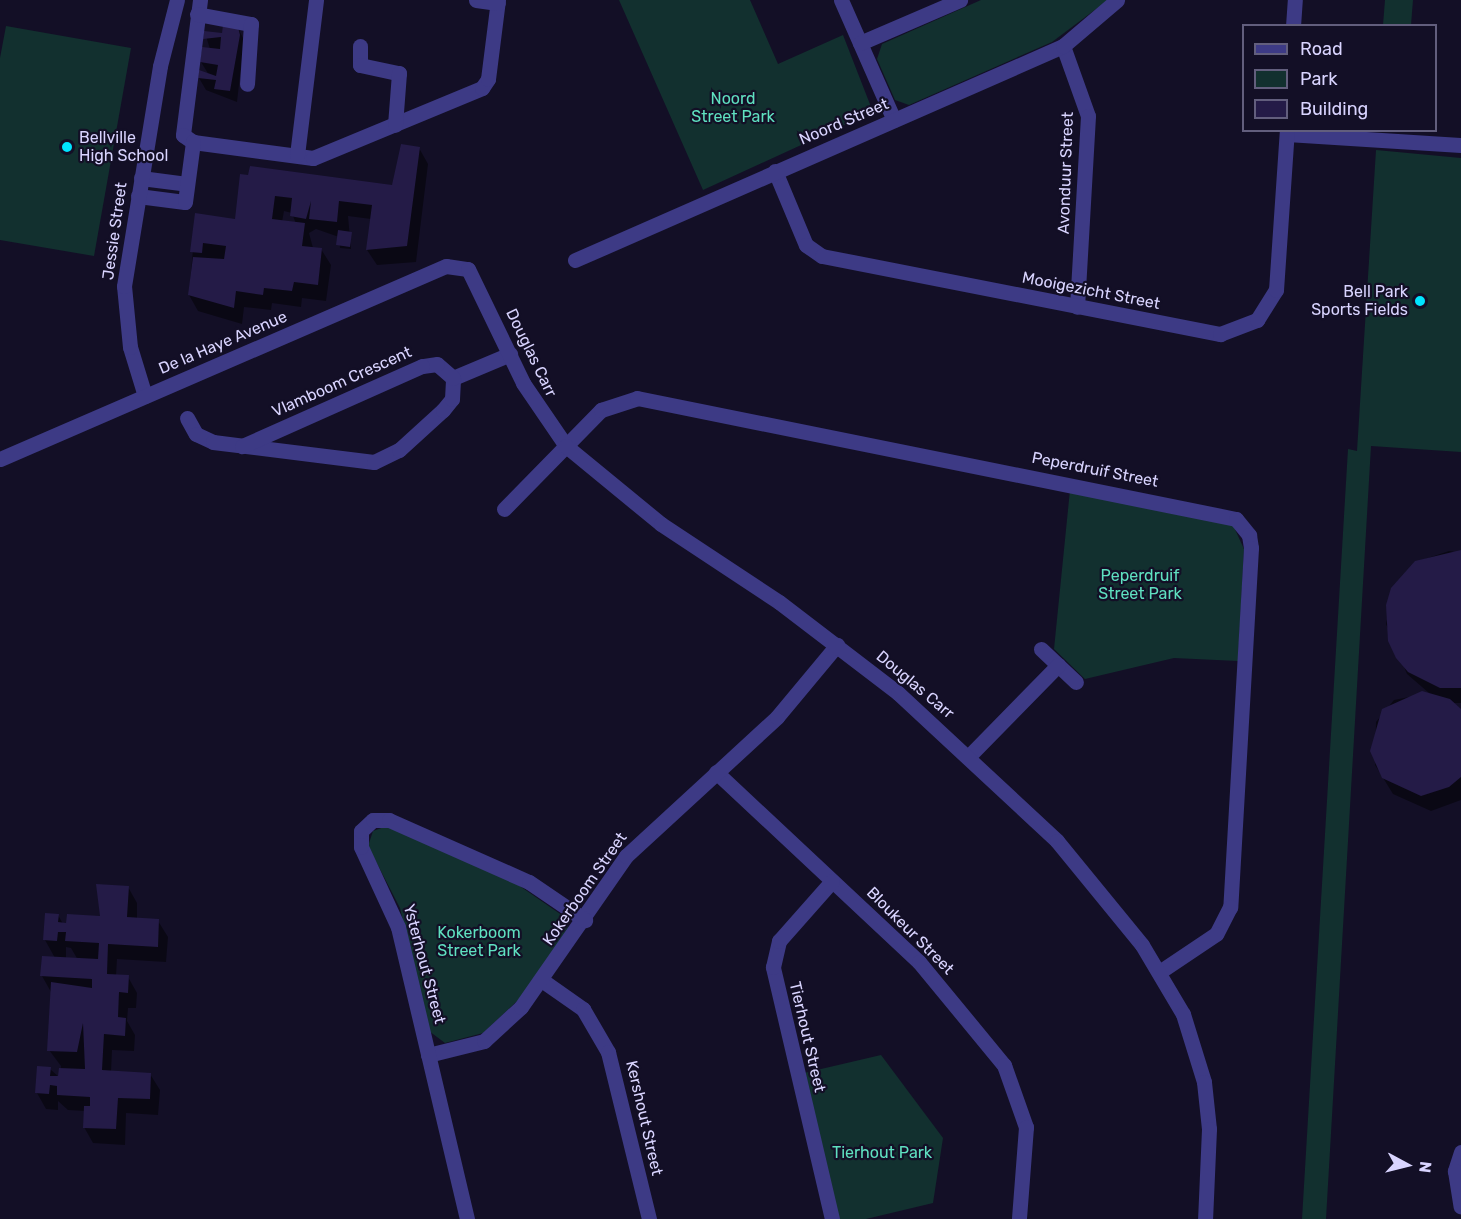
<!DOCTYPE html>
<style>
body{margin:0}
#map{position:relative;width:1461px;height:1219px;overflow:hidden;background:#130f26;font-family:Rubik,sans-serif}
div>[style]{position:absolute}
.green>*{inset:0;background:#12302f}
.shadow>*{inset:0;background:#0007}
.building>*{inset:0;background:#241b47}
.minor>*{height:15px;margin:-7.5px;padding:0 7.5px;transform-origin:7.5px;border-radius:7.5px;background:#3d3a85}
.tertiary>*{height:15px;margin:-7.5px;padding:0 7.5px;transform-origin:7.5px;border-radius:7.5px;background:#3d3a85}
.dots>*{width:16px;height:16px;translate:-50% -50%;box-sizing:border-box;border:3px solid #130f26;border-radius:50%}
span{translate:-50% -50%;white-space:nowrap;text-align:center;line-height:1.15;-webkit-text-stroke:4.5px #130f26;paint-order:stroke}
.park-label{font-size:16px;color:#5fe0c0}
.street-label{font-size:16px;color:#d9d4ff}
.poi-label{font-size:16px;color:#d9d4ff}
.left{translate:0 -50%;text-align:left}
.right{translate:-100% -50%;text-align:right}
.legend{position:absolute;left:1242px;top:24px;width:195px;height:108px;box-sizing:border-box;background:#130f26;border:2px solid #625e7d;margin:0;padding:8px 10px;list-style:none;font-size:18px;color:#d9d4ff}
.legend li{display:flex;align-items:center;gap:12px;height:30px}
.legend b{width:30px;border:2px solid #625e7d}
.north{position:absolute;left:1377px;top:1135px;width:60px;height:60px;-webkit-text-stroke:4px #130f26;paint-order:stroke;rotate:97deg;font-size:16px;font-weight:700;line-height:24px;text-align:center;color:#d9d4ff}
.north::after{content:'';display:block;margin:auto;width:21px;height:27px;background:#d9d4ff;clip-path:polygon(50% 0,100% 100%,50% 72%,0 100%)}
</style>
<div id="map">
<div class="green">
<div style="clip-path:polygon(619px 0,750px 0,778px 64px,843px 35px,873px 112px,703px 190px)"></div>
<div style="clip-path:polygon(981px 0,1108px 0,1052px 42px,909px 105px,895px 100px,877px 59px,882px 44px)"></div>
<div style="clip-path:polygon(1385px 0,1413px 0,1411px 25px,1383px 25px)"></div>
<div style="clip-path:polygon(6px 26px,131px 48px,94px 256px,0 240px,0 58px)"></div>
<div style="clip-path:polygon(1376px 150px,1461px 158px,1461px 452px,1371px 446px,1326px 1219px,1302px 1219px,1348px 449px,1357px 451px)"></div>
<div style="clip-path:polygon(1070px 490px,1233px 525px,1244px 549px,1238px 661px,1174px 658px,1085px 679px,1054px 649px)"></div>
<div style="clip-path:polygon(387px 826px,514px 882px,566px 918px,568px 927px,530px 989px,483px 1033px,445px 1043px,429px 1031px,400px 908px,368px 846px,373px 831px)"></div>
<div style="clip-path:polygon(881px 1055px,943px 1138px,933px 1203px,866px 1219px,838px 1219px,804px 1073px)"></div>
</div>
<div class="shadow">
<div style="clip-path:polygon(238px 28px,244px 40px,237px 102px,206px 90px,199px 78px,209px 75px,201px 62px,210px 49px,205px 33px,223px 35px)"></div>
<div style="clip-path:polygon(evenodd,402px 146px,419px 148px,428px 164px,416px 262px,377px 265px,367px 250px,371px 219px,348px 216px,351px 249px,340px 248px,339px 237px,316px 229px,309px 233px,313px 248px,321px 249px,331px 265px,326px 301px,302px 298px,301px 307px,272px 303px,271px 310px,244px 307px,242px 324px,198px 311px,189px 295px,196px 215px,236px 220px,242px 176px,393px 186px,402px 146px,284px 211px,292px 213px,296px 224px,282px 222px,284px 211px)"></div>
<div style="clip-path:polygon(1449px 551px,1461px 553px,1461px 703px,1451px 703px,1461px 714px,1461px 800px,1431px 811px,1393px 794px,1385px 781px,1375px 765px,1376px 722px,1394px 700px,1429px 693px,1407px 674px,1386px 624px,1393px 589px,1416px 562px)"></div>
<div style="clip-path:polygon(evenodd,128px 887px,137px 903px,137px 919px,158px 921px,168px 937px,166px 962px,117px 959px,116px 976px,128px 977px,137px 993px,136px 1008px,128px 1008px,127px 1021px,135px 1035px,134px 1051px,112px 1050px,111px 1072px,150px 1074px,160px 1090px,158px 1115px,126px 1113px,125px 1145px,93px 1143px,84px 1127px,85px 1111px,68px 1110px,58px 1101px,58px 1110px,46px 1109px,37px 1093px,50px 1069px,60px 1078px,61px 1066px,49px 1050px,51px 992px,42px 976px,55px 958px,45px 940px,58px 915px,63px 924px,102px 918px,128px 887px,66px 947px,71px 948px,78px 960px,66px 959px,66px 947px)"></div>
</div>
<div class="building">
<div style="clip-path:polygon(223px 25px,238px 27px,240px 35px,230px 91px,214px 89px,216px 80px,198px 78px,199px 70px,216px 76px,218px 65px,200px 62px,202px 47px,220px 49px,221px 37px,203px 39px,204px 31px,222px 33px)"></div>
<div style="clip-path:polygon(401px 144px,420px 147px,407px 246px,366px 250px,372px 205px,339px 201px,337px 222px,309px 219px,311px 201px,306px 219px,290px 216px,292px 198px,275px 196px,272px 219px,305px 223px,302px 246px,322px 248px,318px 285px,294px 282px,292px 291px,264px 288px,263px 295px,236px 291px,234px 308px,188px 295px,193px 257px,224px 259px,226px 246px,203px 243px,202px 253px,190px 252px,195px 213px,235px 219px,240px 174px,248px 175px,250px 166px,392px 185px)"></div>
<div style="clip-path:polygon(338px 230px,352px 232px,350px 247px,336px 245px)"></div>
<div style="clip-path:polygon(1461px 550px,1461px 688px,1440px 688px,1408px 672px,1396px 658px,1388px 641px,1386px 605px,1391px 588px,1415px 561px)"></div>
<div style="clip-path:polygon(1422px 691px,1450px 699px,1461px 709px,1461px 777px,1449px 787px,1421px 796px,1382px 778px,1370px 751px,1382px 709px)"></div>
<div style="clip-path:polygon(96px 884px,129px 886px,127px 917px,159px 919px,158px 947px,108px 944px,107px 974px,129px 975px,128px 993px,119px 992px,118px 1017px,126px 1018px,125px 1036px,104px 1034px,102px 1070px,151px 1073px,150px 1099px,118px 1098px,116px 1129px,83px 1128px,84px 1106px,90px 1106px,90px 1097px,57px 1095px,57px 1086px,50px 1085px,49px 1094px,35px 1093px,37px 1066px,51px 1067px,50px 1076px,58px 1076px,59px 1068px,85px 1069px,83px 1023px,77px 1052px,47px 1051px,51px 982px,92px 988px,92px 979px,40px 976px,42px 956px,98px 959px,99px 943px,65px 941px,66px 932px,58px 932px,57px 941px,43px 940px,45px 913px,59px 914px,58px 922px,66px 923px,67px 914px,100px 916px)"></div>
</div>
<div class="minor">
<div style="left:200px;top:0;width:136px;rotate:97.2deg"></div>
<div style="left:183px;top:135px;width:12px;rotate:35deg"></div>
<div style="left:193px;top:142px;width:121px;rotate:7.6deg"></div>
<div style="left:313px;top:158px;width:183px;rotate:-22.5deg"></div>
<div style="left:482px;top:88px;width:11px;rotate:-56deg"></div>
<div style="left:488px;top:79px;width:80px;rotate:-82.8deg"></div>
<div style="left:476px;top:0;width:22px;rotate:8deg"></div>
<div style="left:841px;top:0;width:131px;rotate:66.2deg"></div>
<div style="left:197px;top:14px;width:55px;rotate:10.5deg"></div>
<div style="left:251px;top:24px;width:60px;rotate:93.8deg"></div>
<div style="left:1293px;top:26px;width:26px;rotate:-86deg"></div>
<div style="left:860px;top:43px;width:109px;rotate:-23.3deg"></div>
<div style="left:360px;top:46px;width:19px;rotate:90deg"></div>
<div style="left:360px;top:65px;width:40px;rotate:12deg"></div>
<div style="left:399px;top:73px;width:52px;rotate:94.4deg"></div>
<div style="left:1063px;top:46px;width:74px;rotate:70.3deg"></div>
<div style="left:1088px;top:116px;width:191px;rotate:93.3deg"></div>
<div style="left:1287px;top:134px;width:174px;rotate:3.6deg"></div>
<div style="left:297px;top:155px;width:156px;rotate:-83deg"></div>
<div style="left:775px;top:171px;width:80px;rotate:67.3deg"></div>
<div style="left:806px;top:245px;width:19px;rotate:35deg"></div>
<div style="left:822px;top:256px;width:406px;rotate:11.1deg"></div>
<div style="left:1220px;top:334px;width:40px;rotate:-21deg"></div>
<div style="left:1257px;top:320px;width:36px;rotate:-58deg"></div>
<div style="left:1276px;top:290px;width:160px;rotate:-86.1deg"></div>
<div style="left:141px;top:178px;width:46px;rotate:7.4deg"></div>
<div style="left:138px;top:196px;width:47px;rotate:7.3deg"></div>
<div style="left:185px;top:202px;width:61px;rotate:-82.4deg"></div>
<div style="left:575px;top:260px;width:533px;rotate:-23.68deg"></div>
<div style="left:1063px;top:46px;width:71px;rotate:-40.4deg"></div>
<div style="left:453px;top:378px;width:62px;rotate:-22.8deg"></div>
<div style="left:145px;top:396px;width:51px;rotate:-107deg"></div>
<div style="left:130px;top:347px;width:61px;rotate:-95.6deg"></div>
<div style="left:124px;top:286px;width:223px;rotate:-80.7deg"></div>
<div style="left:160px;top:66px;width:68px;rotate:-75.6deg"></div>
<div style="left:187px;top:418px;width:18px;rotate:61deg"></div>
<div style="left:196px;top:434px;width:19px;rotate:25deg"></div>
<div style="left:213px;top:442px;width:162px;rotate:7.1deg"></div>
<div style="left:374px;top:462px;width:28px;rotate:-26deg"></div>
<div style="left:399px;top:450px;width:59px;rotate:-42.3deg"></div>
<div style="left:443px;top:410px;width:14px;rotate:-51deg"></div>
<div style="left:452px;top:399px;width:21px;rotate:-87deg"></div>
<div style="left:453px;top:378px;width:21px;rotate:-139deg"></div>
<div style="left:437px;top:364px;width:15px;rotate:172deg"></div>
<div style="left:422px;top:366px;width:197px;rotate:156deg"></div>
<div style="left:504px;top:509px;width:139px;rotate:-45.6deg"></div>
<div style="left:601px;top:410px;width:38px;rotate:-18deg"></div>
<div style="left:637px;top:398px;width:611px;rotate:11.42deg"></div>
<div style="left:1236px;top:519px;width:21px;rotate:51deg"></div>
<div style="left:1249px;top:535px;width:13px;rotate:81deg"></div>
<div style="left:1251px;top:548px;width:360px;rotate:93.3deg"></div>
<div style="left:1230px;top:907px;width:30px;rotate:117deg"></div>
<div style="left:1216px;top:934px;width:66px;rotate:146.1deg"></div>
<div style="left:1041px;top:649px;width:48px;rotate:43.3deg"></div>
<div style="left:970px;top:755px;width:126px;rotate:-45.6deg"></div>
<div style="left:716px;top:772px;width:278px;rotate:43.1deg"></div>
<div style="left:919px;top:962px;width:134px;rotate:50.5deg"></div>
<div style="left:1004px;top:1065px;width:66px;rotate:70.5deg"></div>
<div style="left:1026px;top:1127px;width:92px;rotate:94.4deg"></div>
<div style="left:543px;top:981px;width:49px;rotate:35deg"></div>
<div style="left:583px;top:1009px;width:50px;rotate:59.8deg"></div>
<div style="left:608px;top:1052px;width:172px;rotate:76.2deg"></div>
<div style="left:428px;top:1055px;width:58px;rotate:-14deg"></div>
<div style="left:484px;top:1041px;width:50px;rotate:-42.6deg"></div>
<div style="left:521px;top:1007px;width:184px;rotate:-55.2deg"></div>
<div style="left:626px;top:856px;width:205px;rotate:-42.6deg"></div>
<div style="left:777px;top:717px;width:94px;rotate:-50.2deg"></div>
<div style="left:1461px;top:1152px;width:20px;rotate:108deg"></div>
<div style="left:1455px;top:1171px;width:36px;rotate:81deg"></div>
<div style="left:467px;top:1219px;width:300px;rotate:-103.3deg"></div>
<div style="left:398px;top:927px;width:88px;rotate:-114.8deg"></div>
<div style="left:361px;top:847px;width:16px;rotate:-90deg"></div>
<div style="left:361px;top:831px;width:16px;rotate:-43deg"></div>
<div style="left:373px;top:820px;width:16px"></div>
<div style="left:389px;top:820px;width:153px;rotate:23.9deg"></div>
<div style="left:529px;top:882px;width:68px;rotate:34.2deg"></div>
<div style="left:832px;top:1219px;width:259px;rotate:-103.2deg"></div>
<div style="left:773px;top:967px;width:27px;rotate:-77deg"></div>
<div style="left:779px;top:941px;width:80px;rotate:-48.5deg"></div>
</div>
<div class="tertiary">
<div style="left:0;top:459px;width:486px;rotate:-23.4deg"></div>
<div style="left:446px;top:266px;width:22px;rotate:8deg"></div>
<div style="left:468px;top:269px;width:127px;rotate:64.2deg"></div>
<div style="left:523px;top:383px;width:76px;rotate:55.7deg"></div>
<div style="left:566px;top:446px;width:123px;rotate:39.4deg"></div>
<div style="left:661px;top:524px;width:141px;rotate:33.5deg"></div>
<div style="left:779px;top:602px;width:150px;rotate:37.4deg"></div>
<div style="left:898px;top:693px;width:217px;rotate:42.9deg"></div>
<div style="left:1057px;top:841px;width:134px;rotate:50.7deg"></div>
<div style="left:1142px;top:945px;width:80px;rotate:59.3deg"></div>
<div style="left:1183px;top:1014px;width:71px;rotate:72.8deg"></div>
<div style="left:1204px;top:1082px;width:47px;rotate:83.9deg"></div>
<div style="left:1209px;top:1129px;width:90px;rotate:92.5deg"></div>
</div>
<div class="dots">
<div style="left:67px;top:147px;background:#00e5ff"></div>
<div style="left:1420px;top:301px;background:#00e5ff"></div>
</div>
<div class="park-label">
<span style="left:733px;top:108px">Noord<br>Street Park</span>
<span style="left:1140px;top:585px">Peperdruif<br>Street Park</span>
<span style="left:479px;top:942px">Kokerboom<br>Street Park</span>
<span style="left:882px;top:1153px">Tierhout Park</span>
</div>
<div class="street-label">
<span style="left:844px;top:122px;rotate:-23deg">Noord Street</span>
<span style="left:1066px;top:173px;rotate:-88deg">Avonduur Street</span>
<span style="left:115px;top:231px;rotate:-82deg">Jessie Street</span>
<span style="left:1091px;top:291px;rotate:11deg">Mooigezicht Street</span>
<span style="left:223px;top:343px;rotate:-23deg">De la Haye Avenue</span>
<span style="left:531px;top:353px;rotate:64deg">Douglas Carr</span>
<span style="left:342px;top:382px;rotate:-24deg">Vlamboom Crescent</span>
<span style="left:1095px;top:470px;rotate:11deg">Peperdruif Street</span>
<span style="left:915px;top:685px;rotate:40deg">Douglas Carr</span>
<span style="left:585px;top:889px;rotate:-55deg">Kokerboom Street</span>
<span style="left:910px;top:931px;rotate:45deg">Bloukeur Street</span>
<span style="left:424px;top:964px;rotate:75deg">Ysterhout Street</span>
<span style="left:807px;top:1037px;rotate:77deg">Tierhout Street</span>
<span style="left:644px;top:1118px;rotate:77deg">Kershout Street</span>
</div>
<div class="poi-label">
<span class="left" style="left:79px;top:147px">Bellville<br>High School</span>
<span class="right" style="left:1408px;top:301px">Bell Park<br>Sports Fields</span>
</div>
<ul class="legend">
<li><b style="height:8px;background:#3d3a85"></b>Road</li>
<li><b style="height:16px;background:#12302f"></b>Park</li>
<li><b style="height:16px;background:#241b47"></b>Building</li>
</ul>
<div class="north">N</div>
</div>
